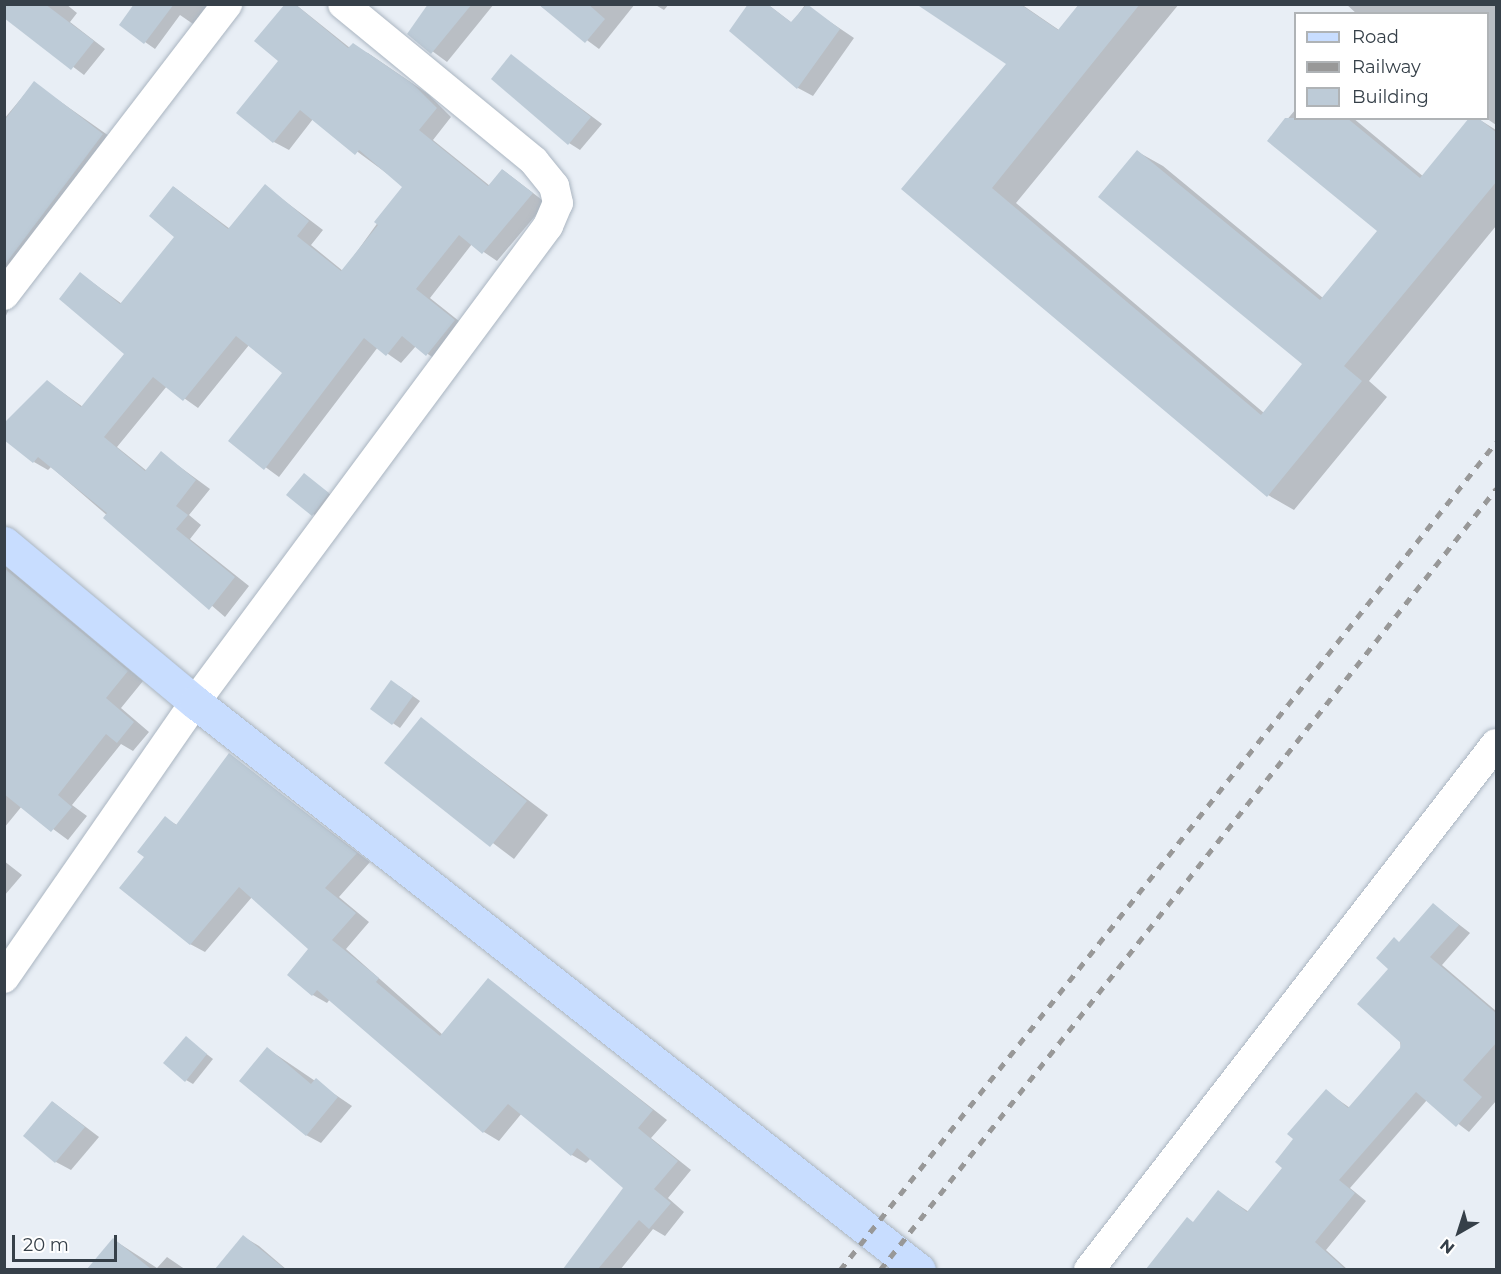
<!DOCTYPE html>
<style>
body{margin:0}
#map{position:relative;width:1501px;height:1274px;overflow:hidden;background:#e8eef5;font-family:Montserrat,sans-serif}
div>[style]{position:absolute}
.shadow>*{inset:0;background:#0003}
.building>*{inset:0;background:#bdcbd7}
.roads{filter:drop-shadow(0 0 2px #aab5c1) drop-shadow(0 0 2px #aab5c1)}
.street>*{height:30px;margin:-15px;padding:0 15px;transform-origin:15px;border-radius:15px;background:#fff}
.secondary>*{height:33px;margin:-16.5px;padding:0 16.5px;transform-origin:16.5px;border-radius:16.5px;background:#c8ddff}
.rail>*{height:4.5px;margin-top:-2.25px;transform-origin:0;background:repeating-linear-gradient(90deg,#989898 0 8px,transparent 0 16px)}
span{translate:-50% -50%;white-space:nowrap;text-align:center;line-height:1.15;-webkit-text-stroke:6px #fff;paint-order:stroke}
.frame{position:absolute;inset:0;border:6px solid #364049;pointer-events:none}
.legend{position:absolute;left:1294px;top:12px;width:195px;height:108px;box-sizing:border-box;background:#fff;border:2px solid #afb3b6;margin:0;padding:8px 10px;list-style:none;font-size:18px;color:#364049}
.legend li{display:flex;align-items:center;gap:12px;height:30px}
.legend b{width:30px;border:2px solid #afb3b6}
.north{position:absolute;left:1429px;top:1202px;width:60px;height:60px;-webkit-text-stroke:4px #fff;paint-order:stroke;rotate:219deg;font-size:16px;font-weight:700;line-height:24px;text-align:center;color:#364049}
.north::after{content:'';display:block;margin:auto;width:21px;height:27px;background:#364049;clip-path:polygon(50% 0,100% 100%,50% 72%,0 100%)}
.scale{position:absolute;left:12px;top:1235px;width:105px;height:27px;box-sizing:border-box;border:3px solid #364049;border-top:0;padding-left:8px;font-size:18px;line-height:21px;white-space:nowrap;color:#364049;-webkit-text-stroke:4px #fff;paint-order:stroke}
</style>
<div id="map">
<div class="shadow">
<div style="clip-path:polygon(16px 4px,66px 4px,77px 13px,70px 22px,105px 49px,84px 75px,7px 17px)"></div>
<div style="clip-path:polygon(136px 4px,212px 4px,196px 26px,180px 15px,155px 49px,121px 25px)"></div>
<div style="clip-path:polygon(295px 4px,350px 48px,368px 53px,428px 94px,451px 117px,433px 140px,490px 186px,503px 170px,546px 203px,497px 261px,472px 244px,430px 298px,469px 329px,441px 363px,416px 346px,401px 363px,378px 347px,279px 477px,230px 441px,284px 373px,249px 345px,198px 408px,167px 386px,117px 447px,147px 471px,161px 453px,210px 489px,189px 515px,201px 525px,190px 539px,249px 586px,225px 617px,51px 467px,48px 470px,34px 462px,48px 382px,83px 407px,127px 353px,81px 274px,122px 304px,176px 237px,174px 187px,230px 229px,265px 186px,323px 230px,311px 245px,343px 271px,404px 186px,313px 119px,289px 150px,274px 142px,280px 61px)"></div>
<div style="clip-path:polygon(431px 4px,494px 4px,447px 62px,409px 34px)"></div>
<div style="clip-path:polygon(538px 4px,635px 4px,599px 49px)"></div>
<div style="clip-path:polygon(654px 4px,669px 4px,664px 10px)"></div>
<div style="clip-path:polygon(1021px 4px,1059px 30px,1081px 4px,1179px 4px,1016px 203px,1264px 413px,1304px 364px,1138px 152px,1163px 166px,1323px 298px,1379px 231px,1269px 141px,1296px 109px,1296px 118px,1353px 118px,1424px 177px,1477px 118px,1496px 130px,1496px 226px,1369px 381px,1387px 397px,1294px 510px,1268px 495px,903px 189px,1008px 64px)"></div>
<div style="clip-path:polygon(1346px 4px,1496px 4px,1496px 125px,1486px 118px,1488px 14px,1357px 14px)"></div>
<div style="clip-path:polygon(805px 5px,854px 38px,813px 96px,798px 88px,770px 6px,792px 23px)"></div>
<div style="clip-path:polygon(511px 56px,602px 124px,580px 150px,569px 143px)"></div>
<div style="clip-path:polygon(34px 83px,126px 148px,14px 298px,4px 320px,4px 119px)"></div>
<div style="clip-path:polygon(304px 475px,335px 498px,320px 518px,313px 514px)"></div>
<div style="clip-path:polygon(4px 558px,8px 568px,143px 681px,121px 708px,149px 732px,133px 751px,121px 744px,72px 805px,87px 816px,68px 840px,22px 806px,4px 828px)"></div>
<div style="clip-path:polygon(399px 686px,420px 701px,400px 728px,372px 709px)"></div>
<div style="clip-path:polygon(421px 719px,548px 815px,514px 859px,386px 762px)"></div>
<div style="clip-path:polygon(230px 755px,370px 862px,339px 897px,369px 922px,346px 949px,443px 1035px,488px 980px,667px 1120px,651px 1138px,691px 1170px,668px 1198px,684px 1212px,665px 1236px,653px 1229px,620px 1270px,564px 1270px,625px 1188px,591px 1158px,586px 1163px,572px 1155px,522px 1113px,499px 1141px,484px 1132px,330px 999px,327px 1003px,313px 995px,310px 949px,252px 897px,205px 952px,190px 944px,146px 857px,165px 818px,177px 825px)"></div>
<div style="clip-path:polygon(4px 861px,22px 875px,4px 896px)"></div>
<div style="clip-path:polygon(1434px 905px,1470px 933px,1442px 965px,1496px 1011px,1496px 1101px,1469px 1132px,1427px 1100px,1350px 1188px,1366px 1201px,1326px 1250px,1348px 1270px,1149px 1270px,1187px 1219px,1194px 1223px,1219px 1192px,1249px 1212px,1284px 1167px,1326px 1091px,1350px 1108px,1401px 1049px,1390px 969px,1400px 943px)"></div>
<div style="clip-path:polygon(186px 1038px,213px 1059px,193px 1084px,186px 1080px)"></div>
<div style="clip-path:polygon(268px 1049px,352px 1106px,321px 1143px,306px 1135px)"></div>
<div style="clip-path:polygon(53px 1102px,99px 1137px,71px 1170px,56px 1162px)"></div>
<div style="clip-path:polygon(244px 1237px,259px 1246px,287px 1270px,236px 1270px,225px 1260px)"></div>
<div style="clip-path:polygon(114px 1240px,157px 1268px,167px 1257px,186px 1270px,98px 1270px,93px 1265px)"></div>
</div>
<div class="building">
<div style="clip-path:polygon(4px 4px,45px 4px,94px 41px,71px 70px,4px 18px)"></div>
<div style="clip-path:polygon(134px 4px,174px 4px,144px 44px,119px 25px)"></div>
<div style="clip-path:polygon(285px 4px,295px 4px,348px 48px,353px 43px,413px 84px,437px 108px,419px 130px,488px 186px,502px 169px,533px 193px,482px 254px,459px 235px,416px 289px,455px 320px,426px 356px,402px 336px,386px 356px,364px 338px,264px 470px,228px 441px,282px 373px,236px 336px,183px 401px,153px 377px,104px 437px,145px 471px,161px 451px,196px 480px,176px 506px,188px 515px,176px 529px,235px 577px,209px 610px,103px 518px,107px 513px,38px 457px,33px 463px,4px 440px,4px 423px,47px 380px,81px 407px,124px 354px,59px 299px,80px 272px,120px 304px,174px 237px,149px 216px,173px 186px,228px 229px,265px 184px,309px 221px,297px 236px,341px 271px,378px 225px,374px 222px,402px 187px,359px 150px,355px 155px,300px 110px,273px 143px,236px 113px,278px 61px,254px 41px)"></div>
<div style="clip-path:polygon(428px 4px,472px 4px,431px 54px,407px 34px)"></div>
<div style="clip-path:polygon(538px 4px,588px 4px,605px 19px,585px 43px)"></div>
<div style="clip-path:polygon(748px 4px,767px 4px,791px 22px,807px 4px,840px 29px,797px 89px,729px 31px)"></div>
<div style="clip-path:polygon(916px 4px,1020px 4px,1058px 30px,1079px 4px,1140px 4px,992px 188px,1261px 415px,1302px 364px,1098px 197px,1137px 150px,1320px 300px,1377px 231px,1267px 141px,1285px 118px,1347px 118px,1420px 178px,1469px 118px,1478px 118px,1497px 133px,1497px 181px,1344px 366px,1362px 381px,1267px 497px,901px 189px,1006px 64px)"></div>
<div style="clip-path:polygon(511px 54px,591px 117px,568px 145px,491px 79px)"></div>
<div style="clip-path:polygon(34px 81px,103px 134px,4px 266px,4px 121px)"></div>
<div style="clip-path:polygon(304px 473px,329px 493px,312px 516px,286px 495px)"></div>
<div style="clip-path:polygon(4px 568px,128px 671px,106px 698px,134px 722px,117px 743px,106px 734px,58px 795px,72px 807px,51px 832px,4px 794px)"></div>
<div style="clip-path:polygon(391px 680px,413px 696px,392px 725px,370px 709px)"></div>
<div style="clip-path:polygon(421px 717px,527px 801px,490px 847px,384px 763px)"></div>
<div style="clip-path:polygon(229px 753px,357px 853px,325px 888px,356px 913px,332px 940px,379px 978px,376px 982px,440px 1036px,488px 978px,653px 1110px,638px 1128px,678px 1161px,654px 1189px,671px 1203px,649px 1229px,639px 1220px,598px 1269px,563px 1269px,623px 1188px,577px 1148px,571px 1156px,508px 1104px,483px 1133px,317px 990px,312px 996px,287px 975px,308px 949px,239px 887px,190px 945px,119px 888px,144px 857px,137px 852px,165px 816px,176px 825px)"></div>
<div style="clip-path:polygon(1433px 903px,1459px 925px,1430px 957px,1497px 1014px,1497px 1042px,1463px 1080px,1482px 1097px,1456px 1127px,1416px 1092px,1339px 1180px,1355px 1193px,1315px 1242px,1345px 1269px,1146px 1269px,1187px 1217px,1193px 1222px,1218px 1190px,1247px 1212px,1282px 1168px,1275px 1162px,1293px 1139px,1287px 1134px,1326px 1089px,1348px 1108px,1400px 1048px,1401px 1043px,1357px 1004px,1388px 969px,1376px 958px,1394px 937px,1399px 942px)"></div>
<div style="clip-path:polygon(186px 1036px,207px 1054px,185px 1082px,163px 1063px)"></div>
<div style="clip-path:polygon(267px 1047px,311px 1084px,316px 1078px,338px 1097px,306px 1136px,239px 1081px)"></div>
<div style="clip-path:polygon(52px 1101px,85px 1127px,55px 1163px,23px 1136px)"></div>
<div style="clip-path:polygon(243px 1235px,285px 1269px,215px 1269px)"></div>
<div style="clip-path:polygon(113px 1238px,151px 1269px,87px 1269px)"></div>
</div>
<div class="roads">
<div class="street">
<div style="left:4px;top:295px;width:367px;rotate:-52.5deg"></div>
<div style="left:4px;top:978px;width:336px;rotate:-55.3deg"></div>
<div style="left:195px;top:702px;width:593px;rotate:-53.44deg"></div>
<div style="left:548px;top:226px;width:25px;rotate:-67deg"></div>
<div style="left:558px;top:203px;width:17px;rotate:-103deg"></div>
<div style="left:554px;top:186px;width:32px;rotate:-129deg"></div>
<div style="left:534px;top:161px;width:247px;rotate:-140.6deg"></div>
<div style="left:1089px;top:1270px;width:665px;rotate:-52.27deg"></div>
</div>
<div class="secondary">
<div style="left:4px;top:543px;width:249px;rotate:39.8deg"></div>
<div style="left:195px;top:702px;width:920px;rotate:38.12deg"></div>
</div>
</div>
<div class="rail">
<div style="left:840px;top:1270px;width:1056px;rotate:-51.61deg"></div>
<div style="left:880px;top:1270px;width:995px;rotate:-51.74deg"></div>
</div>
<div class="frame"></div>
<ul class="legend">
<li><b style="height:8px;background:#c8ddff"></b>Road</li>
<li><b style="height:8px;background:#989898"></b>Railway</li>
<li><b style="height:16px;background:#bdcbd7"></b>Building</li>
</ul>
<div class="north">N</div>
<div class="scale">20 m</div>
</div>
